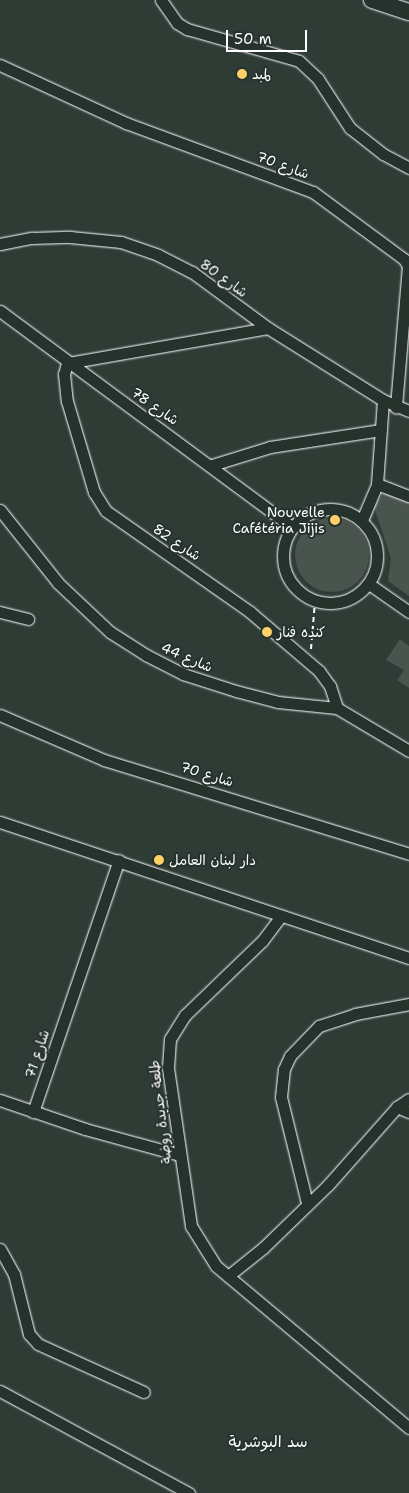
<!DOCTYPE html>
<meta charset="utf-8">
<style>
body{margin:0}
#map{position:relative;width:409px;height:1493px;overflow:hidden;background:#2f3b35;font-family:"Shantell Sans","Playpen Sans Arabic",sans-serif}
div>[style]{position:absolute}
.green>*{inset:0;background:#4a544f}
.round{border-radius:50%}
.path>*{height:2px;margin-top:-1px;transform-origin:0;background:repeating-linear-gradient(90deg,#fff 0 5px,transparent 0 9px)}
.roads{filter:drop-shadow(0 0 1px #fff) drop-shadow(0 0 1px #fff)}
.street>*{height:11px;margin:-5.5px;padding:0 5.5px;transform-origin:5.5px;border-radius:5.5px;background:#26332d}
.street>.ring{margin:-5.5px;padding:0;box-sizing:content-box;background:none;border:11px solid #26332d;border-radius:50%}
.secondary>*{height:16px;margin:-8px;padding:0 8px;transform-origin:8px;border-radius:8px;background:#26332d}
.dots>*{width:14px;height:14px;translate:-50% -50%;box-sizing:border-box;border:2px solid #26332d;border-radius:50%}
span{translate:-50% -50%;white-space:nowrap;text-align:center;line-height:1.15;-webkit-text-stroke:4px #26332d;paint-order:stroke}
.poi-label{font-size:14px;color:#fff}
.left{translate:0 -50%;text-align:left}
.right{translate:-100% -50%;text-align:right}
.street-label{font-size:14px;color:#fff}
.quarter-label{font-size:16px;color:#fff}
.scale{position:absolute;left:226px;top:30px;width:81px;height:22px;box-sizing:border-box;border:2px solid #fff;border-top:0;padding-left:6px;font-size:15px;line-height:18px;white-space:nowrap;color:#fff;-webkit-text-stroke:4px #26332d;paint-order:stroke}
</style>
<div id="map">
<div class="green">
<div style="clip-path:polygon(385px 491px,409px 498px,409px 596px,388px 581px,391px 558px,374px 507px)"></div>
<div class="round" style="left:295px;top:518px;width:74px;height:74px"></div>
<div style="clip-path:polygon(400px 639px,409px 646px,409px 688px,397px 680px,404px 670px,386px 660px)"></div>
</div>
<div class="path">
<div style="left:311px;top:649px;width:48px;rotate:-85.2deg"></div>
</div>
<div class="roads">
<div class="street">
<div style="left:161px;top:0;width:28px;rotate:55deg"></div>
<div style="left:177px;top:23px;width:12px;rotate:31deg"></div>
<div style="left:187px;top:29px;width:116px;rotate:15.9deg"></div>
<div style="left:299px;top:61px;width:26px;rotate:43deg"></div>
<div style="left:318px;top:79px;width:59px;rotate:56.9deg"></div>
<div style="left:350px;top:128px;width:42px;rotate:38.2deg"></div>
<div style="left:383px;top:154px;width:30px;rotate:28deg"></div>
<div style="left:0;top:65px;width:139px;rotate:24.7deg"></div>
<div style="left:126px;top:123px;width:199px;rotate:20.3deg"></div>
<div style="left:313px;top:192px;width:113px;rotate:36.4deg"></div>
<div style="left:404px;top:259px;width:8px;rotate:60deg"></div>
<div style="left:408px;top:266px;width:142px;rotate:94.9deg"></div>
<div style="left:0;top:244px;width:33px;rotate:-11deg"></div>
<div style="left:32px;top:238px;width:38px;rotate:-2deg"></div>
<div style="left:70px;top:237px;width:51px;rotate:5.6deg"></div>
<div style="left:121px;top:242px;width:39px;rotate:19deg"></div>
<div style="left:158px;top:255px;width:38px;rotate:27deg"></div>
<div style="left:192px;top:272px;width:94px;rotate:36.4deg"></div>
<div style="left:268px;top:328px;width:136px;rotate:32.1deg"></div>
<div style="left:383px;top:400px;width:28px;rotate:23deg"></div>
<div style="left:0;top:311px;width:363px;rotate:36.5deg"></div>
<div style="left:268px;top:328px;width:204px;rotate:170.1deg"></div>
<div style="left:67px;top:363px;width:11px;rotate:105deg"></div>
<div style="left:64px;top:374px;width:27px;rotate:84deg"></div>
<div style="left:67px;top:401px;width:95px;rotate:73.5deg"></div>
<div style="left:94px;top:492px;width:22px;rotate:58deg"></div>
<div style="left:106px;top:511px;width:176px;rotate:35deg"></div>
<div style="left:250px;top:612px;width:91px;rotate:40.5deg"></div>
<div style="left:319px;top:671px;width:19px;rotate:54deg"></div>
<div style="left:330px;top:686px;width:23px;rotate:72deg"></div>
<div style="left:212px;top:465px;width:61px;rotate:-17.2deg"></div>
<div style="left:270px;top:447px;width:112px;rotate:-8.7deg"></div>
<div style="left:377px;top:484px;width:34px;rotate:21deg"></div>
<div class="ring" style="left:283px;top:509px;width:83px;height:83px"></div>
<div style="left:0;top:510px;width:93px;rotate:51.5deg"></div>
<div style="left:58px;top:583px;width:71px;rotate:43.3deg"></div>
<div style="left:110px;top:632px;width:43px;rotate:32.6deg"></div>
<div style="left:146px;top:655px;width:42px;rotate:27.2deg"></div>
<div style="left:183px;top:674px;width:56px;rotate:17.8deg"></div>
<div style="left:236px;top:691px;width:43px;rotate:14.7deg"></div>
<div style="left:278px;top:702px;width:59px;rotate:5.8deg"></div>
<div style="left:337px;top:708px;width:84px;rotate:30.8deg"></div>
<div style="left:362px;top:520px;width:39px;rotate:-67deg"></div>
<div style="left:377px;top:484px;width:84px;rotate:-85.9deg"></div>
<div style="left:369px;top:584px;width:49px;rotate:35deg"></div>
<div style="left:0;top:612px;width:29px;rotate:14deg"></div>
<div style="left:0;top:715px;width:113px;rotate:23.4deg"></div>
<div style="left:104px;top:760px;width:319px;rotate:17.1deg"></div>
<div style="left:0;top:822px;width:431px;rotate:18.4deg"></div>
<div style="left:281px;top:916px;width:31px;rotate:127deg"></div>
<div style="left:262px;top:941px;width:107px;rotate:136.1deg"></div>
<div style="left:185px;top:1015px;width:28px;rotate:122deg"></div>
<div style="left:170px;top:1039px;width:29px;rotate:94deg"></div>
<div style="left:168px;top:1068px;width:160px;rotate:81.7deg"></div>
<div style="left:191px;top:1226px;width:47px;rotate:58deg"></div>
<div style="left:216px;top:1266px;width:252px;rotate:40deg"></div>
<div style="left:0;top:1100px;width:90px;rotate:18.8deg"></div>
<div style="left:85px;top:1129px;width:98px;rotate:15.3deg"></div>
<div style="left:397px;top:1107px;width:13px;rotate:23deg"></div>
<div style="left:33px;top:1112px;width:266px;rotate:-71.2deg"></div>
<div style="left:307px;top:1203px;width:109px;rotate:-103.8deg"></div>
<div style="left:281px;top:1097px;width:28px;rotate:-84deg"></div>
<div style="left:284px;top:1069px;width:14px;rotate:-65deg"></div>
<div style="left:290px;top:1056px;width:42px;rotate:-46deg"></div>
<div style="left:319px;top:1026px;width:38px;rotate:-18deg"></div>
<div style="left:355px;top:1014px;width:55px;rotate:-10.5deg"></div>
<div style="left:0;top:1249px;width:29px;rotate:61deg"></div>
<div style="left:14px;top:1274px;width:62px;rotate:76deg"></div>
<div style="left:29px;top:1334px;width:13px;rotate:48deg"></div>
<div style="left:38px;top:1344px;width:116px;rotate:24.4deg"></div>
<div style="left:228px;top:1276px;width:45px;rotate:-38.7deg"></div>
<div style="left:263px;top:1248px;width:91px;rotate:-44.1deg"></div>
<div style="left:328px;top:1185px;width:104px;rotate:-48.5deg"></div>
<div style="left:397px;top:1107px;width:14px;rotate:-34deg"></div>
<div style="left:0;top:1391px;width:215px;rotate:28.4deg"></div>
</div>
<div class="secondary">
<div style="left:372px;top:0;width:39px;rotate:18deg"></div>
</div>
</div>
<div class="dots">
<div style="left:242px;top:74px;background:#ffd166"></div>
<div style="left:335px;top:520px;background:#ffd166"></div>
<div style="left:267px;top:632px;background:#ffd166"></div>
<div style="left:159px;top:860px;background:#ffd166"></div>
</div>
<div class="poi-label">
<span class="left" style="left:252px;top:74px">لمبد</span>
<span class="right" style="left:325px;top:520px">Nouvelle<br>Cafétéria Jijis</span>
<span class="left" style="left:277px;top:632px">كنده فنار</span>
<span class="left" style="left:169px;top:860px">دار لبنان العامل</span>
</div>
<div class="street-label">
<span style="left:283px;top:165px;rotate:20deg">شارع 70</span>
<span style="left:224px;top:278px;rotate:36deg">شارع 80</span>
<span style="left:155px;top:406px;rotate:35deg">شارع 78</span>
<span style="left:177px;top:542px;rotate:34deg">شارع 82</span>
<span style="left:187px;top:657px;rotate:23deg">شارع 44</span>
<span style="left:207px;top:774px;rotate:17deg">شارع 70</span>
<span style="left:37px;top:1054px;rotate:-72deg">شارع 71</span>
<span style="left:160px;top:1112px;rotate:-97deg">طلعة جديدة روضة</span>
</div>
<div class="quarter-label">
<span style="left:268px;top:1442px">سد البوشرية</span>
</div>
<div class="scale">50 m</div>
</div>
